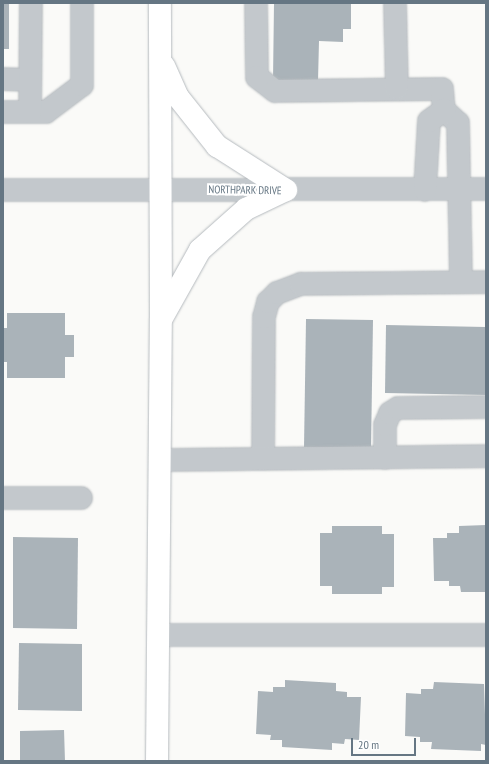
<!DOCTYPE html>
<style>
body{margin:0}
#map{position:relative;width:489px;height:764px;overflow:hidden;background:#fafaf8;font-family:"PT Sans Narrow",sans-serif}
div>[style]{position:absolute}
.building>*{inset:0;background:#aab3b9}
.roads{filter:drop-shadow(0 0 1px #b5babe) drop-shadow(0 0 1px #b5babe)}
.minor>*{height:22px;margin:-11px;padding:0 11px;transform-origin:11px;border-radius:11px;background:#c3c8cc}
.major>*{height:22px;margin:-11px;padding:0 11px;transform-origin:11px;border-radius:11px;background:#fff}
span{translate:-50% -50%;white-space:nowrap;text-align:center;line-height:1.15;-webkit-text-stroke:4px #fff;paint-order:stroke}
.street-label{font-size:11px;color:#657683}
.frame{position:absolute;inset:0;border:4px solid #657683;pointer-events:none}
.scale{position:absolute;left:351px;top:738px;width:65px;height:18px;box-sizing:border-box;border:2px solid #657683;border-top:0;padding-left:5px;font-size:12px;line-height:14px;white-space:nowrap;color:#657683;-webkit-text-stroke:3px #fff;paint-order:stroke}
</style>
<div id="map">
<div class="building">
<div style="clip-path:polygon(3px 3px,9px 3px,9px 49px,3px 49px)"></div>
<div style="clip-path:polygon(274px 3px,351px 3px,351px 29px,343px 29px,343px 42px,319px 41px,318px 81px,273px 80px)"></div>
<div style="clip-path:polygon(7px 313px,65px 313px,65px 335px,74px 335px,74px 357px,65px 357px,65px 378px,7px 378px,7px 362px,3px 362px,3px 328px,7px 328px)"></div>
<div style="clip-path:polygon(306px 319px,373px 320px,371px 448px,304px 447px)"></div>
<div style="clip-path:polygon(386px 325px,486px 327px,486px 395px,385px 393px)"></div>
<div style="clip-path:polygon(486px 525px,486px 592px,461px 592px,460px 586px,449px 586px,449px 581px,434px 581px,433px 538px,447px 538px,447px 533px,459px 533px,459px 526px)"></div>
<div style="clip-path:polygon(332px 526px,382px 526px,382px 534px,394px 534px,394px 587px,382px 587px,382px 594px,332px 594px,332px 586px,320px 586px,320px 533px,332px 533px)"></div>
<div style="clip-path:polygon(13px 537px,78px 538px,77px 629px,13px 628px)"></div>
<div style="clip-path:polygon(19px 643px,82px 644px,82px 711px,18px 710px)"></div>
<div style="clip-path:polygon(285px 680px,336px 683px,336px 691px,347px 692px,347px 697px,361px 697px,359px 740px,345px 739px,344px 744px,332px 743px,332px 750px,282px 747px,282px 740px,270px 740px,271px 735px,256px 734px,258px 691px,273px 692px,273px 687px,285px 687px)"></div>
<div style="clip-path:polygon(434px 682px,484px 684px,486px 745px,481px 744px,481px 751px,431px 749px,432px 742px,420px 742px,420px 737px,405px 736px,406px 693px,421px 694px,421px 689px,433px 689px)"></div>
<div style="clip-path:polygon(64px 730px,65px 761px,20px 761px,20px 731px)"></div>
</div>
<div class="roads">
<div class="minor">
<div style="left:256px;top:3px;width:74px;rotate:89.2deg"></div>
<div style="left:257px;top:77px;width:23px;rotate:38deg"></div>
<div style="left:275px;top:91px;width:167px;rotate:-0.7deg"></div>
<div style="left:442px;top:89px;width:21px;rotate:85deg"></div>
<div style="left:444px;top:110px;width:19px;rotate:43deg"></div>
<div style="left:458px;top:123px;width:159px;rotate:88.9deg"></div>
<div style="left:395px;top:3px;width:85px;rotate:88.7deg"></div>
<div style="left:3px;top:79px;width:27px;rotate:2deg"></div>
<div style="left:3px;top:112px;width:43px"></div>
<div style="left:46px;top:112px;width:45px;rotate:-36.9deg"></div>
<div style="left:82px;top:85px;width:82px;rotate:-90deg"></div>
<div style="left:30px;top:112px;width:109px;rotate:-89.5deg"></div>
<div style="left:3px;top:190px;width:483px;rotate:-0.1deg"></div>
<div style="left:425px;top:190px;width:69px;rotate:-86.7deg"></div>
<div style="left:429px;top:121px;width:19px;rotate:-36deg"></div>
<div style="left:385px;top:458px;width:33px;rotate:-90deg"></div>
<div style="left:385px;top:425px;width:13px;rotate:-67deg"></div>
<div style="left:390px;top:413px;width:9px;rotate:-32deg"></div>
<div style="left:398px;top:408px;width:88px;rotate:-0.7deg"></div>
<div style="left:263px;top:459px;width:142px;rotate:-89.6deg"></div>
<div style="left:264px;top:317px;width:16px;rotate:-75deg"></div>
<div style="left:268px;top:302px;width:13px;rotate:-45deg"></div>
<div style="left:277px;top:293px;width:26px;rotate:-21deg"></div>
<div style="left:301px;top:284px;width:185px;rotate:-0.6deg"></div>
<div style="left:160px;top:460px;width:326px;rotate:-0.7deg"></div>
<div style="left:3px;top:498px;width:78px"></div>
<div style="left:158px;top:635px;width:328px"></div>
</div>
<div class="major">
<div style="left:164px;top:66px;width:34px;rotate:66deg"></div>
<div style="left:178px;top:97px;width:63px;rotate:51.5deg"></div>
<div style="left:217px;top:146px;width:82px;rotate:32.5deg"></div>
<div style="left:162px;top:318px;width:78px;rotate:-60.8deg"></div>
<div style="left:200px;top:250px;width:62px;rotate:-41.7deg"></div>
<div style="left:246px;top:209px;width:44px;rotate:-25.4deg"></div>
<div style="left:157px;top:761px;width:442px;rotate:-89.5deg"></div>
<div style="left:161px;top:319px;width:316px;rotate:-90.2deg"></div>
</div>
</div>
<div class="street-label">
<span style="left:245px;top:190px;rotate:1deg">NORTHPARK DRIVE</span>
</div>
<div class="frame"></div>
<div class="scale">20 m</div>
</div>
